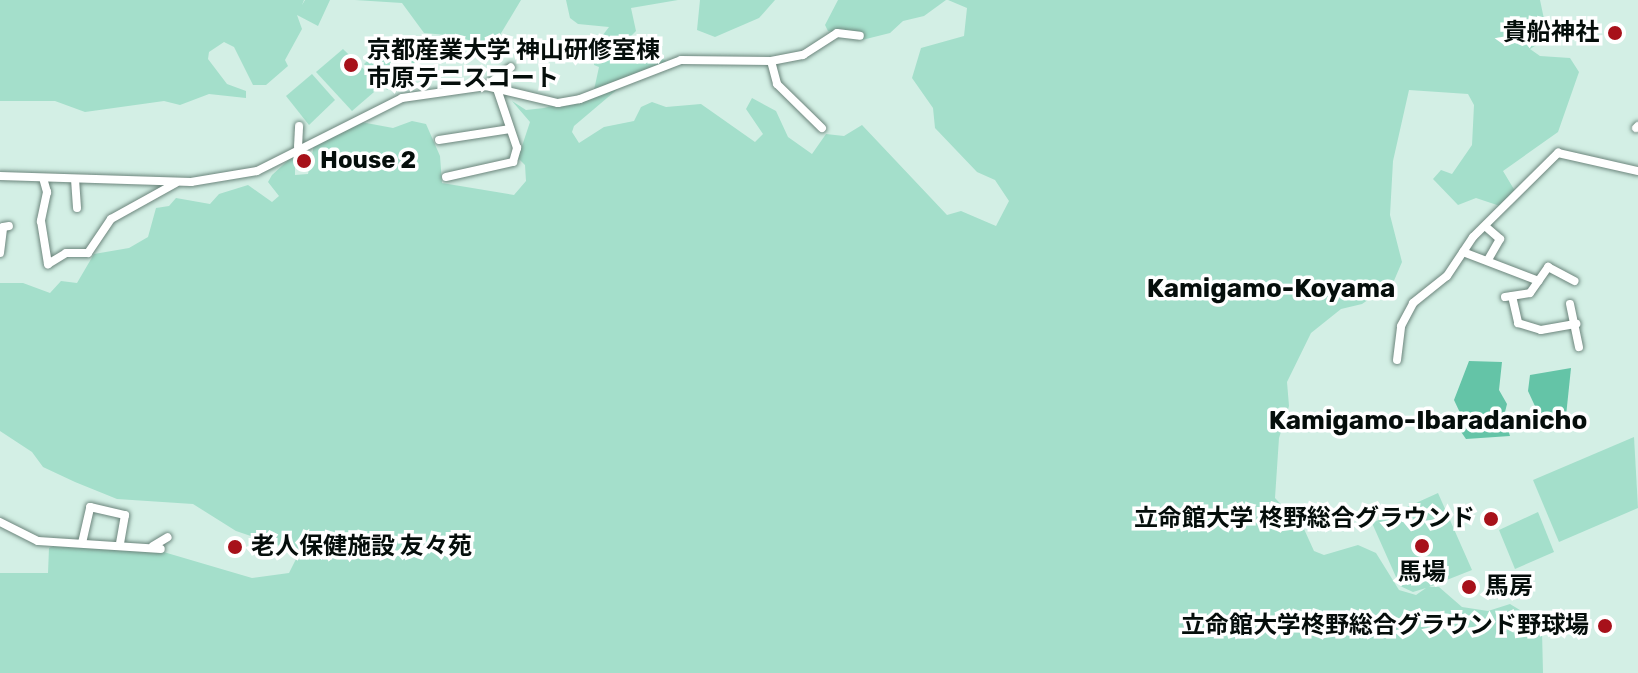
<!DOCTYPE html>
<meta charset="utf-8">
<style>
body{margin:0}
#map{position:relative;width:1638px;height:673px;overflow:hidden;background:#d3efe5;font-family:Rubik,"Noto Sans JP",sans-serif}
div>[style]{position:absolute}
.green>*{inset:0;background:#a4dfcb}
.water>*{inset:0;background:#64c4a7}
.roads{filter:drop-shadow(0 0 2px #6c857c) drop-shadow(0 0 2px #6c857c)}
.street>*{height:8px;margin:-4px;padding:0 4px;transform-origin:4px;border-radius:4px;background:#fff}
.dots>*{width:22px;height:22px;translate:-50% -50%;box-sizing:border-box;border:4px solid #fff;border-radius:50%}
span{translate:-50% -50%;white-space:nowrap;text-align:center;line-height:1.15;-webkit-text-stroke:7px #fff;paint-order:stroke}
.poi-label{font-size:24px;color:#050e0b;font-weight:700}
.right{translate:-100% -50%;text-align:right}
.left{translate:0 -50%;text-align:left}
.neighbourhood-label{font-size:26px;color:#050e0b;font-weight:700}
</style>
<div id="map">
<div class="green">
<div style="clip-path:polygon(0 0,304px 0,302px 5px,305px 0,330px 0,318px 26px,297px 15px,302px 29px,285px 60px,288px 66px,266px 85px,253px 85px,234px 47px,224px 42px,209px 52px,208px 59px,227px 84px,246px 91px,246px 98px,209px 94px,180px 105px,164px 101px,85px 112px,55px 101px,0 101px)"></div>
<div style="clip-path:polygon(355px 0,521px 0,497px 40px,486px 47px,458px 36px,424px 33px,402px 3px)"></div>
<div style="clip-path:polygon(566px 0,678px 0,631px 8px,636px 31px,625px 42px,669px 62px,594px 90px,599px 67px,594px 65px,593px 48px,609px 27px,578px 24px,570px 18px)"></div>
<div style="clip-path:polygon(700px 0,775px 0,759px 18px,715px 37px,697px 30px)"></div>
<div style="clip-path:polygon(838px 0,946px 0,924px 16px,903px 21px,890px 33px,862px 40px,828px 31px,825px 25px)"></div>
<div style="clip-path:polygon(948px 0,1540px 0,1548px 38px,1530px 49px,1540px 56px,1570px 58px,1579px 72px,1558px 132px,1503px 171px,1515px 191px,1500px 206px,1476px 198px,1458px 205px,1433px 179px,1441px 170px,1452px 174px,1472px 145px,1474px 105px,1468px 94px,1409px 90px,1393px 161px,1390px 215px,1402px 262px,1393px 283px,1362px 304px,1341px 309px,1311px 333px,1287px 382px,1289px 406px,1279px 438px,1275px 498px,1304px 529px,1314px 551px,1324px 555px,1358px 545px,1376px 553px,1399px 590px,1416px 595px,1426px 588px,1413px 592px,1400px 586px,1372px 523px,1438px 493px,1472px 570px,1429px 587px,1439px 587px,1462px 607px,1488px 611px,1510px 604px,1528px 615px,1542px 631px,1543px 673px,0 673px,0 573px,48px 573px,49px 548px,55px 545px,150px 548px,252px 578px,289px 573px,296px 559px,292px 550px,236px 531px,193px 504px,117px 499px,75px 482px,43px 467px,32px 452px,0 431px,0 283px,23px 283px,50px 293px,61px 281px,77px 283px,94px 254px,129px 248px,148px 237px,156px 208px,169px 206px,176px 198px,210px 204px,219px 194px,248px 185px,272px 202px,279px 196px,268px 182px,272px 175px,295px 154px,295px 175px,308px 174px,314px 145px,361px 122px,393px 128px,412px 121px,426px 124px,440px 156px,442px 183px,514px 195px,526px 181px,525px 165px,518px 158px,530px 122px,512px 101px,526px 110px,544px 108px,620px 87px,574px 126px,572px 132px,579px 143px,604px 127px,634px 121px,641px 107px,652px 102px,666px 107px,701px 104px,755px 142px,763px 134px,746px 109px,752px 98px,776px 111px,788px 137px,812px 154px,826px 134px,844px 136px,862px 125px,947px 215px,961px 211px,996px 226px,1009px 201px,995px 180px,977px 172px,935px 128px,933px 108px,912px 78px,921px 48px,964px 36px,967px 8px)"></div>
<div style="clip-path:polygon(410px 36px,419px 44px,413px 68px,387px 90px,364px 64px,390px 40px,398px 44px)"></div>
<div style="clip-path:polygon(343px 49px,381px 86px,352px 111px,316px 72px)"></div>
<div style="clip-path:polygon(312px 74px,335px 100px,309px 125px,286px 96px)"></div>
<div style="clip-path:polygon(1634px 437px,1638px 508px,1559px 542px,1533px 480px)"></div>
<div style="clip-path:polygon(1538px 512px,1554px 552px,1515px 569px,1499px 530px)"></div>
</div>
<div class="water">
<div style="clip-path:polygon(1469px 361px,1502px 362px,1499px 390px,1507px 404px,1504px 416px,1510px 436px,1466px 439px,1457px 426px,1462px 417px,1454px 400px)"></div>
<div style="clip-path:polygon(1571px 368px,1566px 416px,1540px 417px,1528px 391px,1530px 375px)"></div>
</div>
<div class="roads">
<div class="street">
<div style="left:771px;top:61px;width:33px;rotate:-11deg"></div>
<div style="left:803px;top:55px;width:40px;rotate:-32.9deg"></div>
<div style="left:837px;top:33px;width:23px;rotate:7deg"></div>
<div style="left:486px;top:86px;width:31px;rotate:-37deg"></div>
<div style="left:1636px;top:128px;width:3px;rotate:-45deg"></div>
<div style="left:439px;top:140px;width:72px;rotate:-8.8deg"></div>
<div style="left:298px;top:147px;width:21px;rotate:-87deg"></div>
<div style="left:0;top:176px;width:191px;rotate:1.8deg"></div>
<div style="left:191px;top:182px;width:67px;rotate:-9.5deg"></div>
<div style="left:257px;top:171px;width:162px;rotate:-26.7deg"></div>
<div style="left:402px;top:98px;width:85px;rotate:-8.1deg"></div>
<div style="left:486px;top:86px;width:74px;rotate:13.3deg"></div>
<div style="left:558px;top:103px;width:22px;rotate:-10deg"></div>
<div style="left:580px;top:99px;width:108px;rotate:-21.1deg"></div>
<div style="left:681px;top:60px;width:90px;rotate:0.6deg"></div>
<div style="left:771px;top:61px;width:24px;rotate:75deg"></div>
<div style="left:777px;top:84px;width:63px;rotate:44.4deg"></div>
<div style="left:446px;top:177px;width:69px;rotate:-12.6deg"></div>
<div style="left:513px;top:162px;width:15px;rotate:-74deg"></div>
<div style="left:517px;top:148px;width:62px;rotate:-108.7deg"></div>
<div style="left:43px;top:178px;width:15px;rotate:74deg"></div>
<div style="left:47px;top:192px;width:30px;rotate:102deg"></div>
<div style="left:41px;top:221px;width:44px;rotate:80.8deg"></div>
<div style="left:48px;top:264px;width:21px;rotate:-31deg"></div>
<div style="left:66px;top:253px;width:22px"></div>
<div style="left:88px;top:253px;width:41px;rotate:-55.9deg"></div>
<div style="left:111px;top:219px;width:74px;rotate:-29deg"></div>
<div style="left:75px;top:179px;width:29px;rotate:86deg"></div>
<div style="left:1485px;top:226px;width:20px;rotate:41deg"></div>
<div style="left:1500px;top:239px;width:24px;rotate:120deg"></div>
<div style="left:1463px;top:252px;width:81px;rotate:20.9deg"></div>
<div style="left:0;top:253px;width:26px;rotate:-83deg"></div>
<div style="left:3px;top:227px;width:6px;rotate:-9deg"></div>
<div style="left:1512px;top:296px;width:28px;rotate:77deg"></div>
<div style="left:1518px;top:323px;width:24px;rotate:17deg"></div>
<div style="left:1541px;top:330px;width:36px;rotate:-10deg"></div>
<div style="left:1505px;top:297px;width:25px;rotate:-9deg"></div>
<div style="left:1530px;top:293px;width:32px;rotate:-55deg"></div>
<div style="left:1548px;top:267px;width:30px;rotate:28deg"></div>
<div style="left:1570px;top:304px;width:44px;rotate:78.2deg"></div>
<div style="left:1397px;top:360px;width:34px;rotate:-83deg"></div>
<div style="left:1401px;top:326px;width:26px;rotate:-62deg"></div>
<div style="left:1413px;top:303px;width:43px;rotate:-38.5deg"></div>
<div style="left:1447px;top:276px;width:47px;rotate:-56.3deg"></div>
<div style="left:1473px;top:237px;width:120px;rotate:-44.7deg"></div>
<div style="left:1558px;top:153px;width:82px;rotate:12.7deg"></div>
<div style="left:0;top:522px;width:42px;rotate:26.6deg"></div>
<div style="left:38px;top:541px;width:123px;rotate:3.7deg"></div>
<div style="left:82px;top:543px;width:37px;rotate:-77deg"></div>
<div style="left:90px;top:507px;width:36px;rotate:13deg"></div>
<div style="left:125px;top:515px;width:29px;rotate:100deg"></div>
<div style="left:153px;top:546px;width:17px;rotate:-31deg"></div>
</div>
</div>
<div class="dots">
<div style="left:1615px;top:33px;background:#a7111a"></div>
<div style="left:351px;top:65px;background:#a7111a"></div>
<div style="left:304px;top:161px;background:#a7111a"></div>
<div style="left:1491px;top:519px;background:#a7111a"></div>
<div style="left:1422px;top:546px;background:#a7111a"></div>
<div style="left:235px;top:547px;background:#a7111a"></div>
<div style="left:1469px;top:587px;background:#a7111a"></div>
<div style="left:1605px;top:626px;background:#a7111a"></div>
</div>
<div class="poi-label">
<span class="right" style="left:1599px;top:33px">貴船神社</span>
<span class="left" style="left:367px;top:65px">京都産業大学 神山研修室棟<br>市原テニスコート</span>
<span class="left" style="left:320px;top:161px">House 2</span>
<span class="right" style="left:1475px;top:519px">立命館大学 柊野総合グラウンド</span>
<span class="left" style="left:251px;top:547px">老人保健施設 友々苑</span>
<span style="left:1422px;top:573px">馬場</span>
<span class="left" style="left:1485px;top:587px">馬房</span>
<span class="right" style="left:1589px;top:626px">立命館大学柊野総合グラウンド野球場</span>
</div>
<div class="neighbourhood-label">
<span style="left:1271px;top:289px">Kamigamo-Koyama</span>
<span style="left:1428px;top:421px">Kamigamo-Ibaradanicho</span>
</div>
</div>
